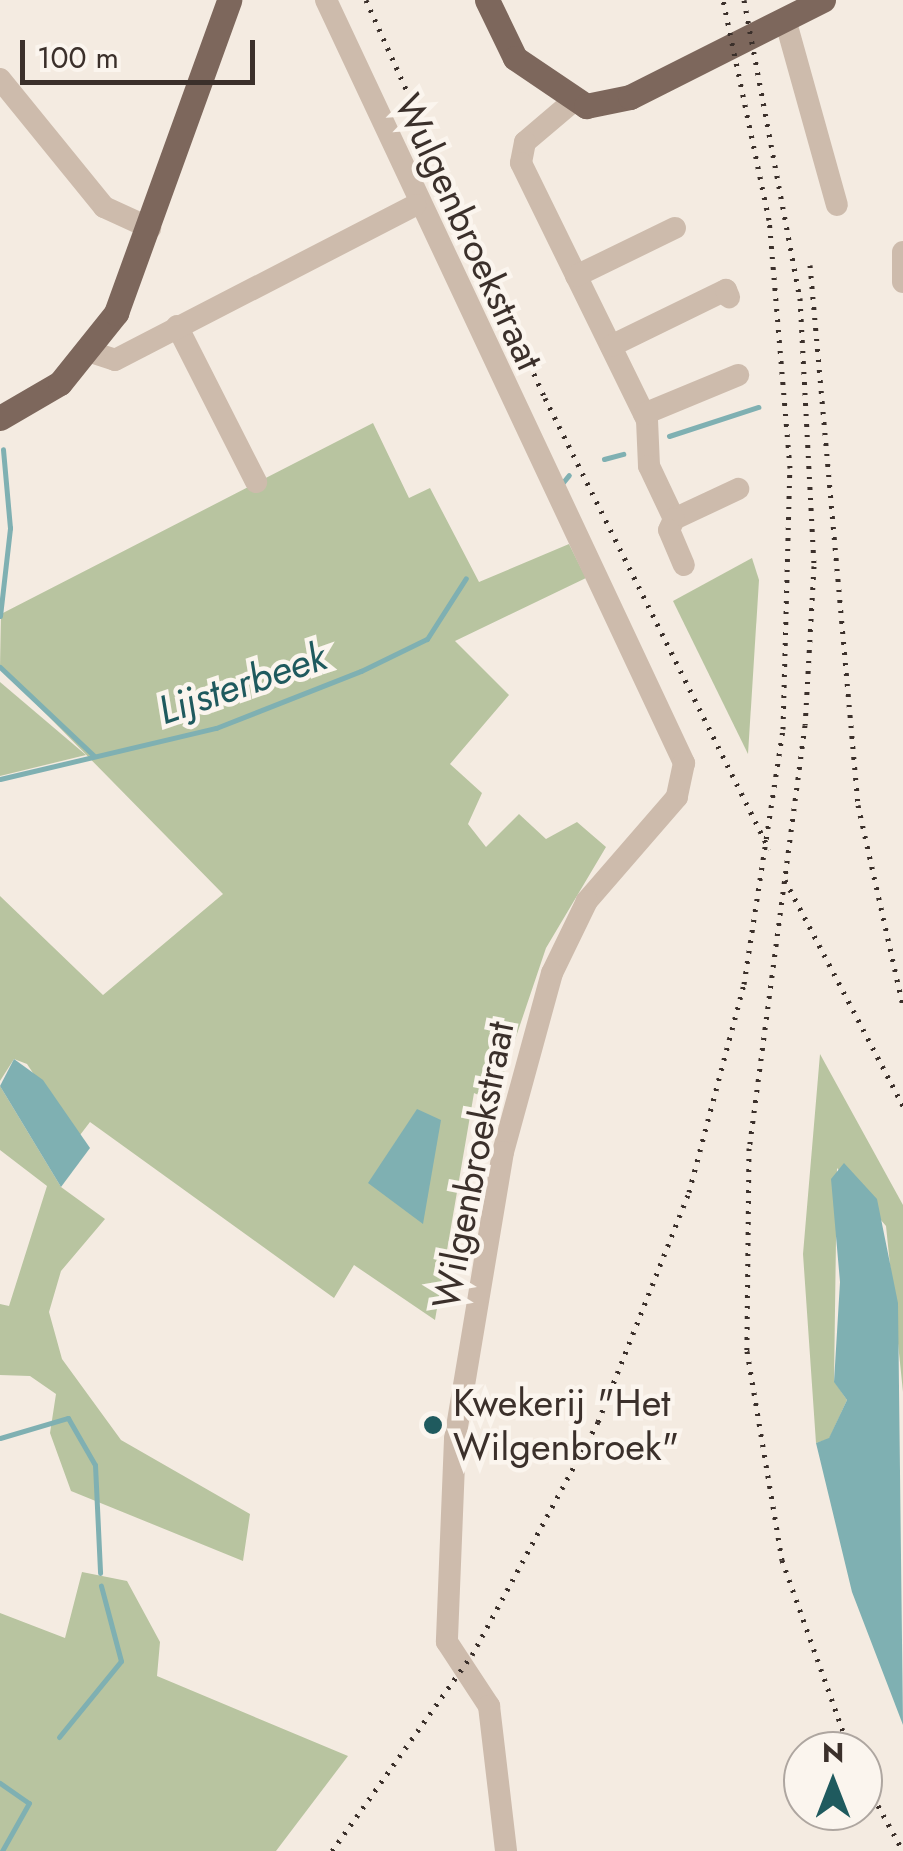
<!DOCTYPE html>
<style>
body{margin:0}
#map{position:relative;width:903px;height:1851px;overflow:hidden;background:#f4ebe1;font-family:Jost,sans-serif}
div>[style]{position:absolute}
.green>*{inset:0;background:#b8c4a0}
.water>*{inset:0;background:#7fb0b2}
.stream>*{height:5px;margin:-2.5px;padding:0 2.5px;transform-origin:2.5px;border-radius:2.5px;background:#7fb0b2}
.minor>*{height:22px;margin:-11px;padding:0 11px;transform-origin:11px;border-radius:11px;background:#cdbbac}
.major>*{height:25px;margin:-12.5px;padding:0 12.5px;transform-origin:12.5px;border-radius:12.5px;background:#7d675c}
.rail>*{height:5px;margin-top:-2.5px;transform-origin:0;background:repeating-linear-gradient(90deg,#3b302b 0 2.5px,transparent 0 10.5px)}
.dots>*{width:28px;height:28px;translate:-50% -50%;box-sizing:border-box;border:5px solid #fbf5ee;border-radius:50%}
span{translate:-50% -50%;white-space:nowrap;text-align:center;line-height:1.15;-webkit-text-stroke:9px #fbf5ee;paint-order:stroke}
.street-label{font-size:38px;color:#3b302b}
.poi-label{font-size:38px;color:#3b302b}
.left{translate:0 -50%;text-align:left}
.water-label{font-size:40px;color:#1f5a5e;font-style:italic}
.north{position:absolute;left:783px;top:1731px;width:100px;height:100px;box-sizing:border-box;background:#fbf5ee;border:2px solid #aea6a0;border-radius:50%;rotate:0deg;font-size:28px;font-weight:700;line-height:40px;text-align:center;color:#3b302b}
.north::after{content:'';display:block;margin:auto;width:35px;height:45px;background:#1f5a5e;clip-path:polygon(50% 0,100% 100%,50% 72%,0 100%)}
.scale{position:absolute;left:20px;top:40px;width:235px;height:45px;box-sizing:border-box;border:5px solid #3b302b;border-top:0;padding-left:12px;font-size:30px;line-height:35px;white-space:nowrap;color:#3b302b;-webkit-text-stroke:8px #fbf5ee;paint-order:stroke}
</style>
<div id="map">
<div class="green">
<div style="clip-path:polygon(373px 423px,409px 498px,430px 488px,479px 582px,569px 544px,586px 578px,455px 641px,509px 695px,450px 764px,482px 793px,468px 824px,486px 847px,519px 814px,546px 839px,577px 822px,606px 847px,546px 948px,494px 1102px,474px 1093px,435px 1320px,354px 1265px,334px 1298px,90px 1122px,77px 1139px,27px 1064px,14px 1059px,0 1081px,0 896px,103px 995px,223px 894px,0 667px,1px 614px)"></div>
<div style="clip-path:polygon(752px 558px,759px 580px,748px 754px,673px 601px)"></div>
<div style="clip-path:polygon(0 682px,86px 755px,0 776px)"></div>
<div style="clip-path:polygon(820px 1054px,903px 1205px,903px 1392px,886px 1226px,837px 1168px,834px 1381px,847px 1400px,829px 1439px,816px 1443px,803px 1254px)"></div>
<div style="clip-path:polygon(0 1086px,61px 1187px,105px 1219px,61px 1271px,49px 1312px,62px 1359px,121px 1440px,250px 1514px,243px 1561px,71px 1491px,50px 1433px,56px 1394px,30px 1376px,0 1375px,0 1304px,9px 1306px,47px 1186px,0 1150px)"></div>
<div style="clip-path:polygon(82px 1572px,127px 1581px,160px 1642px,157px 1676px,348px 1756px,276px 1851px,0 1851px,0 1613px,65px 1638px)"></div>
</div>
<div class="water">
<div style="clip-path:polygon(14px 1059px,43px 1080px,90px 1148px,61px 1187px,0 1086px)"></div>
<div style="clip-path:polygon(417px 1109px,441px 1120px,423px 1224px,368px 1183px)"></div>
<div style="clip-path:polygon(844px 1163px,877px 1199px,898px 1303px,903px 1725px,852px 1592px,816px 1443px,829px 1438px,847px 1400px,834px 1382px,840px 1282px,831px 1179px)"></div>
</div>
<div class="stream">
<div style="left:669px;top:436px;width:94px;rotate:-18deg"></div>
<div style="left:604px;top:459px;width:20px;rotate:-15deg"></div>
<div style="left:560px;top:486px;width:14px;rotate:-51deg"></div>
<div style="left:0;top:616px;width:89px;rotate:-83.5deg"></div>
<div style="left:10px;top:528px;width:79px;rotate:-95.1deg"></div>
<div style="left:0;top:667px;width:129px;rotate:43.4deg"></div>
<div style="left:0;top:779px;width:222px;rotate:-13.3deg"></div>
<div style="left:216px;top:728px;width:156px;rotate:-21.5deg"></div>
<div style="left:361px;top:671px;width:73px;rotate:-25.9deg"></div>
<div style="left:427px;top:639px;width:72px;rotate:-57.4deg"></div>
<div style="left:0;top:1438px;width:71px;rotate:-16.4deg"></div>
<div style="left:68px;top:1418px;width:54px;rotate:60.1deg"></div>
<div style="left:95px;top:1465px;width:108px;rotate:87.3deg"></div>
<div style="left:59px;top:1737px;width:98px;rotate:-50.8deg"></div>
<div style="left:121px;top:1661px;width:78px;rotate:-104.9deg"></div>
<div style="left:0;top:1783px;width:35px;rotate:35deg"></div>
<div style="left:29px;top:1803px;width:55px;rotate:119.4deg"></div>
</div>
<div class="minor">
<div style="left:326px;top:0;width:843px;rotate:64.86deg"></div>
<div style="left:684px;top:763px;width:35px;rotate:102deg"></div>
<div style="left:677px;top:797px;width:138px;rotate:130.9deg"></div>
<div style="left:587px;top:901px;width:80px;rotate:115.9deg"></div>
<div style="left:552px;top:973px;width:186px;rotate:105.3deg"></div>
<div style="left:503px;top:1152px;width:291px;rotate:99.5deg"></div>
<div style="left:455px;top:1439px;width:203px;rotate:92.3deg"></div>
<div style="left:447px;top:1642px;width:77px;rotate:56.7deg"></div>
<div style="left:489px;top:1706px;width:146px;rotate:83.3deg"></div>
<div style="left:785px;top:19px;width:193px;rotate:74.4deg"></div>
<div style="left:0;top:79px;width:165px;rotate:50.9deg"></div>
<div style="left:104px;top:207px;width:51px;rotate:24.5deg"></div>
<div style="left:571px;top:103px;width:60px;rotate:139.7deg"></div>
<div style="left:525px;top:142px;width:21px;rotate:101deg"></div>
<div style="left:521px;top:163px;width:286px;rotate:63.9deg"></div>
<div style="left:647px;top:420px;width:46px;rotate:87.5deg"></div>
<div style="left:649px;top:466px;width:59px;rotate:64.7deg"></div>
<div style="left:674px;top:519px;width:71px;rotate:-25.1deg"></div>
<div style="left:903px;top:252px;width:30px;rotate:90deg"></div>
<div style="left:576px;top:276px;width:110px;rotate:-25.9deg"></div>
<div style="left:177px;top:326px;width:175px;rotate:63.1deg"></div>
<div style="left:611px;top:346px;width:128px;rotate:-26deg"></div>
<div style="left:726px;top:290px;width:8px;rotate:67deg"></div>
<div style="left:91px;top:352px;width:25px;rotate:18deg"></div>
<div style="left:115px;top:360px;width:338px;rotate:-27.3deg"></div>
<div style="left:644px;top:414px;width:102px;rotate:-22.5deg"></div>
<div style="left:674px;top:519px;width:12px;rotate:114deg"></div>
<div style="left:669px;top:530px;width:38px;rotate:67deg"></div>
</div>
<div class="major">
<div style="left:487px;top:0;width:64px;rotate:64.2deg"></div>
<div style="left:515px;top:58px;width:86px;rotate:34.1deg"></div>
<div style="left:586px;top:106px;width:45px;rotate:-11.6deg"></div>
<div style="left:630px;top:97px;width:216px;rotate:-26.7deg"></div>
<div style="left:0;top:418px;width:69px;rotate:-30.3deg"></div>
<div style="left:60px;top:383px;width:90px;rotate:-51.3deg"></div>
<div style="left:116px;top:313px;width:333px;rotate:-70.1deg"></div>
</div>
<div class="rail">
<div style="left:366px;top:0;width:436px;rotate:65.8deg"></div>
<div style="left:545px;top:398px;width:504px;rotate:63.59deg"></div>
<div style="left:744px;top:0;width:303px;rotate:79.4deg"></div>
<div style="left:800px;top:298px;width:268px;rotate:87deg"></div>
<div style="left:814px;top:566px;width:159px;rotate:93.2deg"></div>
<div style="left:805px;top:725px;width:427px;rotate:97.5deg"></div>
<div style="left:749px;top:1148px;width:203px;rotate:90.6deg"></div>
<div style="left:747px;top:1351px;width:212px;rotate:80.5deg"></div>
<div style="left:782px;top:1560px;width:203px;rotate:70.4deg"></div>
<div style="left:810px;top:265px;width:542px;rotate:84.92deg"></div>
<div style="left:858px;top:805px;width:207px;rotate:77.4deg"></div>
<div style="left:785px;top:880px;width:255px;rotate:62.4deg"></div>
<div style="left:863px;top:1778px;width:83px;rotate:61.3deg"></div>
<div style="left:332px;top:1851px;width:241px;rotate:-54.5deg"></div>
<div style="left:472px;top:1655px;width:265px;rotate:-61.6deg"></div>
<div style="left:598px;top:1422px;width:247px;rotate:-68.4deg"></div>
<div style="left:689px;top:1192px;width:215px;rotate:-75.2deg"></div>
<div style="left:744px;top:984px;width:258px;rotate:-81.3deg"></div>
<div style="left:783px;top:729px;width:261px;rotate:-88.5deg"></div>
<div style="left:790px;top:468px;width:249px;rotate:-94.8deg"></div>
<div style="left:769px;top:220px;width:225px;rotate:-101.8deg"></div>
</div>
<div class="dots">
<div style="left:433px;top:1425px;background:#1f5a5e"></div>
</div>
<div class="street-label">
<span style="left:469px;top:232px;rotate:65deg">Wulgenbroekstraat</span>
<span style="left:473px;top:1165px;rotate:-79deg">Wilgenbroekstraat</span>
</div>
<div class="poi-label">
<span class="left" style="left:453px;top:1425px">Kwekerij "Het<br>Wilgenbroek"</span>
</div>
<div class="water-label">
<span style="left:242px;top:683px;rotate:-19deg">Lijsterbeek</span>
</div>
<div class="north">N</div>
<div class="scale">100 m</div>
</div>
